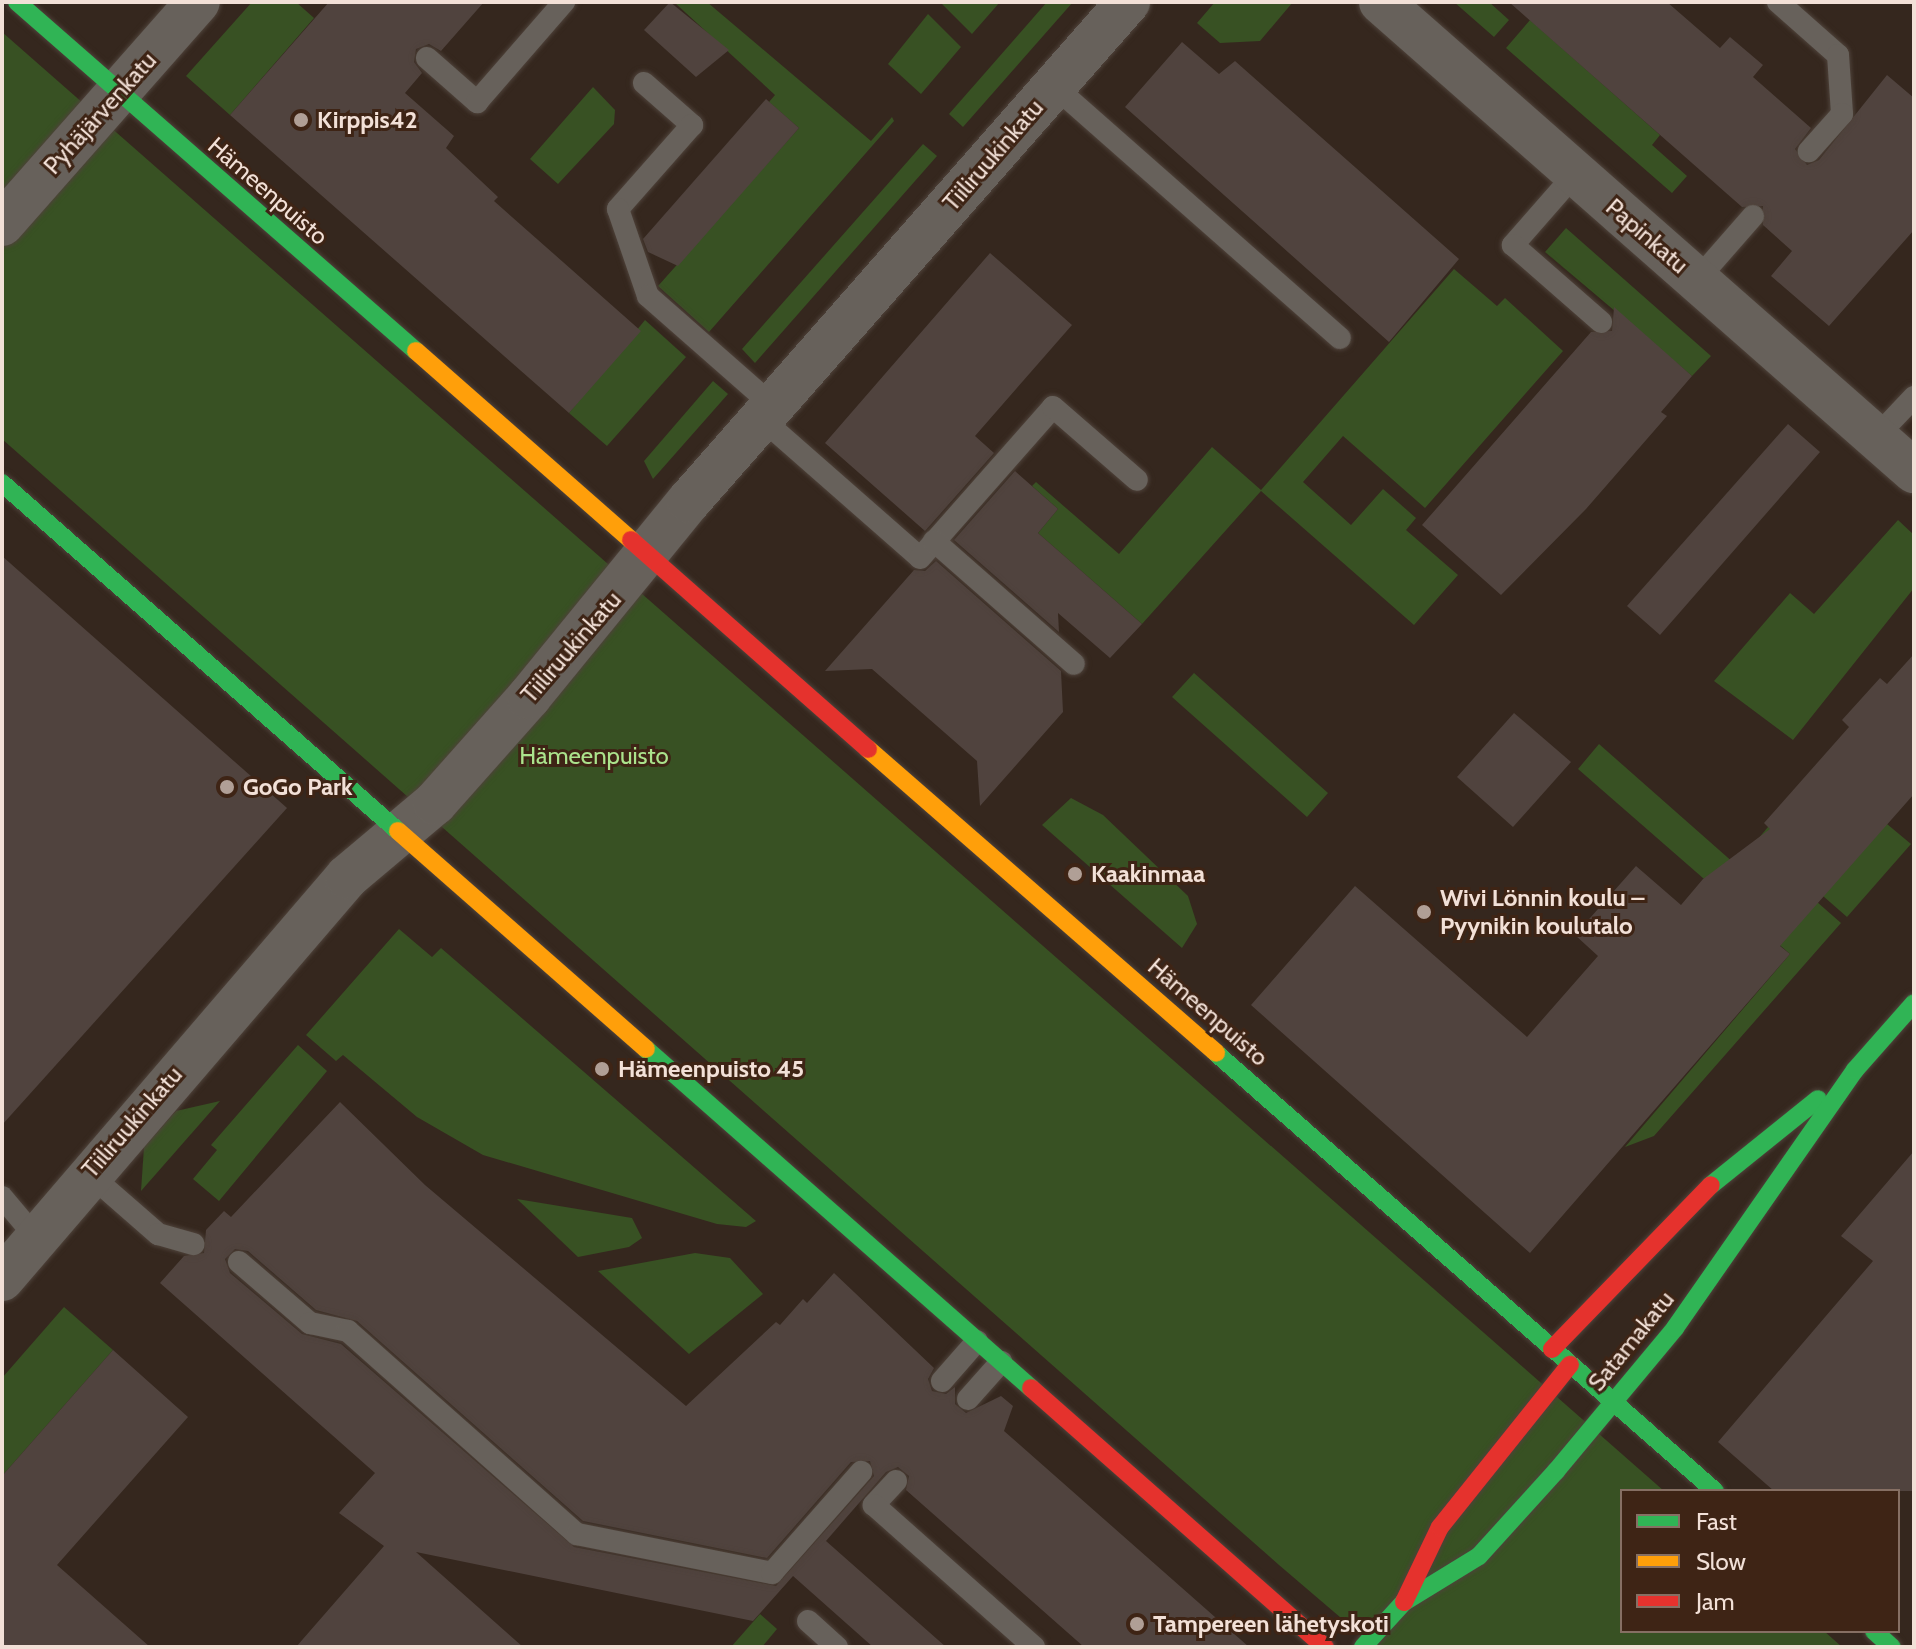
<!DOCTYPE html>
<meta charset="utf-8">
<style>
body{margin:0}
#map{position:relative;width:1916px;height:1649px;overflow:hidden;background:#35271e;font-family:Cabin,sans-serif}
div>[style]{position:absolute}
.green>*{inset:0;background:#385123}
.building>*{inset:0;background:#50433e}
.roads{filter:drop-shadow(0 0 2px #4e423a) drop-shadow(0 0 2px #4e423a)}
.lane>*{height:22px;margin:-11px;padding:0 11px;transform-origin:11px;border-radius:11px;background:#67615b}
.street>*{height:44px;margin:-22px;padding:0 22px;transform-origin:22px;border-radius:22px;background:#67615b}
.fast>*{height:18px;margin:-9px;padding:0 9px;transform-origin:9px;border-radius:9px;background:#30b455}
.slow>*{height:18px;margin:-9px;padding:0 9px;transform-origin:9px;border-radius:9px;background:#ff9f0a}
.jam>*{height:18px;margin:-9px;padding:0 9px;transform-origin:9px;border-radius:9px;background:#e5322d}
.dots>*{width:22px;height:22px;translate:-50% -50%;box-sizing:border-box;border:4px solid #3e2415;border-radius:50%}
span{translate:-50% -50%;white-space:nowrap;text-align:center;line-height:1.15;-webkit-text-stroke:6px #3e2415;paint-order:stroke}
.street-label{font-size:24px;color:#f2e0d7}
.poi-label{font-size:24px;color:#f2e0d7;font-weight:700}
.left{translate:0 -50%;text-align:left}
.park-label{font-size:24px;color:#abe38c}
.frame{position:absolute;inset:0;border:4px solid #f2e0d7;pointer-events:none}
.legend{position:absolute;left:1620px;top:1489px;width:280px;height:144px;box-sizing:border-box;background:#3e2415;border:2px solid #866f63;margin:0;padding:10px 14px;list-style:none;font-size:24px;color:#f2e0d7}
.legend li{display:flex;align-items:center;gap:16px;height:40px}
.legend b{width:40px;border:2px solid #866f63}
</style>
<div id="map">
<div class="green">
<div style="clip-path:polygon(252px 2px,296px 2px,314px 18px,230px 115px,186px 76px)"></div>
<div style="clip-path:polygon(674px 2px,707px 2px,871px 141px,892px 117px,894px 121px,709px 332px,658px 286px,799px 128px,769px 102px,775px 95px)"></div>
<div style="clip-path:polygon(940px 2px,1000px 2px,972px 34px)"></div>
<div style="clip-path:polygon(1047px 2px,1073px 2px,963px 127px,949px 114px)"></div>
<div style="clip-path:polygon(1215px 2px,1293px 2px,1260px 41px,1220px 43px,1197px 23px)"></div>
<div style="clip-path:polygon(1454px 2px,1489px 2px,1509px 20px,1494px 37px)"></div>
<div style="clip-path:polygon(928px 14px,961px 47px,921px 94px,888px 64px)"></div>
<div style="clip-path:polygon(1530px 20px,1660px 135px,1652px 145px,1687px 176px,1672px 193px,1506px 48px)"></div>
<div style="clip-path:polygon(2px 32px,1664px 1491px,1622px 1491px,1622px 1631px,1824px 1631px,1842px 1647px,1375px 1647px,1279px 1565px,2px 439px)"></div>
<div style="clip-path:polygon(593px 87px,615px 110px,614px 124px,558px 184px,530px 159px)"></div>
<div style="clip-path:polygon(923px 144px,937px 156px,755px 363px,742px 349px)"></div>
<div style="clip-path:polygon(1566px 228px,1711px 356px,1692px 376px,1545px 252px)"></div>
<div style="clip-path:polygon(1454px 269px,1497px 306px,1505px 298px,1563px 351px,1425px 508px,1343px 436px,1303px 482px,1351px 525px,1383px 489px,1416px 518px,1406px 530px,1458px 575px,1414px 625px,1261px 491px,1142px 624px,1038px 533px,1058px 509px,1032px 486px,1036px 482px,1119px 554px,1212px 447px,1261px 490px)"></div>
<div style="clip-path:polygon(645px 320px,686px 357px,607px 446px,569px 413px)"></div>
<div style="clip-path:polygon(713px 381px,728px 394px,653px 479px,644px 461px)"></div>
<div style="clip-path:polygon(1898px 520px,1914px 535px,1914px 588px,1793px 740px,1714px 681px,1790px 593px,1814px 614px)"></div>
<div style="clip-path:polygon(1194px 673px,1328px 793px,1307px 817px,1172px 697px)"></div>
<div style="clip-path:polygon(1599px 744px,1735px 864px,1752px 845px,1841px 923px,1654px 1136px,1625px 1147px,1790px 954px,1578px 769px)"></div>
<div style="clip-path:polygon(1071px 798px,1103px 815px,1188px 896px,1197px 924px,1182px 948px,1042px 825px)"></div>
<div style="clip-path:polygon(1887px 824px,1911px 844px,1847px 917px,1758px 839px,1768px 827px)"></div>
<div style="clip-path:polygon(399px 929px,432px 957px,441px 948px,756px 1221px,746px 1227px,717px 1224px,483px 1155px,417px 1117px,343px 1055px,336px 1061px,306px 1035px)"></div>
<div style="clip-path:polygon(298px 1045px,327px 1071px,219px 1201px,193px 1179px,217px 1150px,211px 1145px)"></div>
<div style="clip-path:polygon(220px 1101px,141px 1191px,144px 1147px,176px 1111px)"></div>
<div style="clip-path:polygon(517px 1199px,632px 1218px,642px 1238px,629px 1247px,578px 1257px)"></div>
<div style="clip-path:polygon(695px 1253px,730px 1258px,763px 1294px,689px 1354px,598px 1271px)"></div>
<div style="clip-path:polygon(64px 1307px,113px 1350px,2px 1476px,2px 1378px)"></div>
<div style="clip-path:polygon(760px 1614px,777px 1629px,762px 1647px,731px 1647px)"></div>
</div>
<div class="building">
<div style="clip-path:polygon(329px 2px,484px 2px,441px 51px,429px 44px,416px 49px,414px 62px,422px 73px,405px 93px,454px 136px,446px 148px,498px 197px,494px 201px,641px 331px,569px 413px,230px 115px)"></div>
<div style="clip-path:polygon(670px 2px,729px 50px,696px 77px,644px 30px)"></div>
<div style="clip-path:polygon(1509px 2px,1667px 2px,1720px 48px,1730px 37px,1763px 65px,1753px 77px,1811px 128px,1795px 149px,1807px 165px,1819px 160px,1887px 75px,1914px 98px,1914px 230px,1829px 326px,1771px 276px,1792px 251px,1763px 225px,1763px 206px,1742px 207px)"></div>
<div style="clip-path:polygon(1182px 42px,1219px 74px,1235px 61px,1459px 259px,1389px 342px,1125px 107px)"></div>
<div style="clip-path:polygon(766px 99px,799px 128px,678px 266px,648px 252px,643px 239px)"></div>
<div style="clip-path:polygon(990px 253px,1072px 325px,975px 436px,994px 453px,925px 531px,825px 443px)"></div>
<div style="clip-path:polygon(1614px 307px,1692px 376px,1661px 412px,1667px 416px,1586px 509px,1501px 595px,1422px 525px,1591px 332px,1612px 331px)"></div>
<div style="clip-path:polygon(1788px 424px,1820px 452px,1660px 635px,1627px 606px)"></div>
<div style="clip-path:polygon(1015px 471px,1058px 509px,1038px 533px,1142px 624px,1110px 658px,1058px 613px,1059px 632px,954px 540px)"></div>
<div style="clip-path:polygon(2px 556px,287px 808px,2px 1125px)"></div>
<div style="clip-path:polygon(936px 561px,1061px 671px,1063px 712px,980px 806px,977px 761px,872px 669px,825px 671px,914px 570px,925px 571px)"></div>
<div style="clip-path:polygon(1914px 654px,1914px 794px,1780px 946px,1790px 954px,1530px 1253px,1251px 1005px,1355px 886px,1527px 1037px,1598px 956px,1575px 935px,1636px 866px,1681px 905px,1703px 879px,1770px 829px,1764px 823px,1849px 727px,1842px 720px,1880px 678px,1887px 684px)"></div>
<div style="clip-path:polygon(1514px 713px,1571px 762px,1513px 827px,1457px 777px)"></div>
<div style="clip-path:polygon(evenodd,340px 1102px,425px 1185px,686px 1406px,776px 1322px,780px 1325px,803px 1299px,807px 1303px,834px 1273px,934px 1368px,928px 1379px,932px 1391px,946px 1394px,955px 1387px,955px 1404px,966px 1413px,1001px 1396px,1013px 1406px,1004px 1431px,1249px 1647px,1084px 1647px,906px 1490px,909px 1476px,898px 1467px,886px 1472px,826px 1541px,946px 1647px,873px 1647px,793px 1576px,753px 1621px,416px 1552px,523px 1647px,296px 1647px,384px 1546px,339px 1513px,375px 1473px,160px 1283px,184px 1256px,204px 1253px,206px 1230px,224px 1211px,231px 1217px,340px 1102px,235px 1249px,248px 1251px,316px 1310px,357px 1321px,583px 1521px,767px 1558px,851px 1462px,870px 1461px,874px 1476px,776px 1586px,574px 1547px,341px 1344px,302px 1334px,230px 1273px,225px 1259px,235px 1249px)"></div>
<div style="clip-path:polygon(1914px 1151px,1914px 1491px,1774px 1491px,1718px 1442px,1873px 1261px,1841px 1236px)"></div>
<div style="clip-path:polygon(113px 1350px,188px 1417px,57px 1565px,150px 1647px,2px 1647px,2px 1476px)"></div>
</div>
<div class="roads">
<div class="lane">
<div style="left:1778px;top:2px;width:80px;rotate:41.5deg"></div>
<div style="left:1838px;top:55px;width:59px;rotate:86.1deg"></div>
<div style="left:1842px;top:114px;width:50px;rotate:131.7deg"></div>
<div style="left:427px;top:58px;width:67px;rotate:41.3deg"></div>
<div style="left:477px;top:102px;width:133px;rotate:-49deg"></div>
<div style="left:644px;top:83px;width:64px;rotate:41.2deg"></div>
<div style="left:692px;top:125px;width:112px;rotate:131.4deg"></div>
<div style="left:618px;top:209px;width:92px;rotate:71deg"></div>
<div style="left:648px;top:296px;width:167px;rotate:41.3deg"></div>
<div style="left:1054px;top:86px;width:381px;rotate:41.4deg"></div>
<div style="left:1576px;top:173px;width:96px;rotate:131.2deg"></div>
<div style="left:1513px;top:245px;width:117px;rotate:41.2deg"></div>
<div style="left:1697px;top:280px;width:85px;rotate:-48.8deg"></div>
<div style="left:762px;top:419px;width:210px;rotate:41.3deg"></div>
<div style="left:920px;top:558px;width:201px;rotate:-48.6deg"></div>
<div style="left:1053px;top:407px;width:111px;rotate:41deg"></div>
<div style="left:1876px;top:437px;width:55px;rotate:-46.5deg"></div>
<div style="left:934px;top:541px;width:186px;rotate:41.3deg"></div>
<div style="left:88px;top:1173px;width:93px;rotate:41.1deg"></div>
<div style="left:158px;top:1234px;width:37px;rotate:16deg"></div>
<div style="left:2px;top:1197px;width:50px;rotate:49.9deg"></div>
<div style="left:239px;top:1262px;width:94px;rotate:40.7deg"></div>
<div style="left:310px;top:1323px;width:39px;rotate:12deg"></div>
<div style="left:348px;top:1331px;width:306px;rotate:41.6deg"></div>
<div style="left:577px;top:1534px;width:199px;rotate:11.3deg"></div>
<div style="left:772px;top:1573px;width:135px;rotate:-48.6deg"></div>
<div style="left:942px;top:1381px;width:53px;rotate:-48.8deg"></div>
<div style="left:968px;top:1399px;width:50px;rotate:-48.3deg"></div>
<div style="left:896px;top:1481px;width:33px;rotate:133deg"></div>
<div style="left:874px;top:1505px;width:214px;rotate:41.6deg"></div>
<div style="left:808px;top:1621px;width:39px;rotate:42deg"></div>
</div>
<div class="street">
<div style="left:1381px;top:2px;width:710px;rotate:41.35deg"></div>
<div style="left:2px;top:224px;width:296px;rotate:-48.6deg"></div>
<div style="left:2px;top:1279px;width:530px;rotate:-49.36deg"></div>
<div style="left:347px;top:877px;width:115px;rotate:-40.1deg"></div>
<div style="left:435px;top:803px;width:142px;rotate:-48.4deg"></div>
<div style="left:529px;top:697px;width:253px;rotate:-50.8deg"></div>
<div style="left:689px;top:501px;width:665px;rotate:-48.66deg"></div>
</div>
<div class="fast">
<div style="left:17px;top:2px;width:530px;rotate:41.18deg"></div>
<div style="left:2px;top:483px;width:527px;rotate:41.31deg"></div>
<div style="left:646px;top:1049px;width:513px;rotate:41.36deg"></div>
<div style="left:1216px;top:1053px;width:664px;rotate:41.28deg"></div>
<div style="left:1711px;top:1185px;width:137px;rotate:-38.8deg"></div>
<div style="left:1874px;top:1631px;width:24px;rotate:42deg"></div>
<div style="left:1363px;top:1647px;width:61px;rotate:-47.7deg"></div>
<div style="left:1404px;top:1602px;width:88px;rotate:-31.5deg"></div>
<div style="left:1479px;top:1556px;width:115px;rotate:-47.8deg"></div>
<div style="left:1556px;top:1471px;width:186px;rotate:-50.2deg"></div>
<div style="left:1675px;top:1328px;width:315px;rotate:-55.1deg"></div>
<div style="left:1855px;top:1070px;width:89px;rotate:-48.6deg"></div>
</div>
<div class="slow">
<div style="left:416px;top:351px;width:286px;rotate:41.3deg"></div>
<div style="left:868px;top:749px;width:462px;rotate:41.1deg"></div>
<div style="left:398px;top:831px;width:330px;rotate:41.3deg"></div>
</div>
<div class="jam">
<div style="left:631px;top:540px;width:316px;rotate:41.4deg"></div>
<div style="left:1552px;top:1349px;width:228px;rotate:-45.9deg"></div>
<div style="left:1031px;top:1388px;width:392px;rotate:41.4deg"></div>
<div style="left:1404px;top:1602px;width:83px;rotate:-64.4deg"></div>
<div style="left:1440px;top:1527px;width:208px;rotate:-51.3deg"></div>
</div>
</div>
<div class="dots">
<div style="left:301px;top:120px;background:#b09f96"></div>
<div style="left:227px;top:787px;background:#b09f96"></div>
<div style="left:1075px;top:874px;background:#b09f96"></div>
<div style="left:1424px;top:912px;background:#b09f96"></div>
<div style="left:602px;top:1069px;background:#b09f96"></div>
<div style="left:1137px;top:1624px;background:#b09f96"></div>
</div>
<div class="street-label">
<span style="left:100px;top:113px;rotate:-48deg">Pyhäjärvenkatu</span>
<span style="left:993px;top:155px;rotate:-49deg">Tiiliruukinkatu</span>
<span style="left:268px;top:191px;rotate:41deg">Hämeenpuisto</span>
<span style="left:1647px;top:236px;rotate:41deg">Papinkatu</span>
<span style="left:571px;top:647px;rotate:-49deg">Tiiliruukinkatu</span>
<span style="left:1208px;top:1012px;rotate:41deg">Hämeenpuisto</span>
<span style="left:132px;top:1122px;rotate:-49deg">Tiiliruukinkatu</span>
<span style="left:1631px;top:1341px;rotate:-51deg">Satamakatu</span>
</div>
<div class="poi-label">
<span class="left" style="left:317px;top:120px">Kirppis42</span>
<span class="left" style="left:243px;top:787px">GoGo Park</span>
<span class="left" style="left:1091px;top:874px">Kaakinmaa</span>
<span class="left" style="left:1440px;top:912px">Wivi Lönnin koulu –<br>Pyynikin koulutalo</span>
<span class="left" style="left:618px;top:1069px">Hämeenpuisto 45</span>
<span class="left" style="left:1153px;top:1624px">Tampereen lähetyskoti</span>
</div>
<div class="park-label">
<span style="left:594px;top:756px">Hämeenpuisto</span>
</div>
<div class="frame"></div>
<ul class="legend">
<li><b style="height:10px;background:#30b455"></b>Fast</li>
<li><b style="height:10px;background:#ff9f0a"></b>Slow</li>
<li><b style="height:10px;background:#e5322d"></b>Jam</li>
</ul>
</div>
